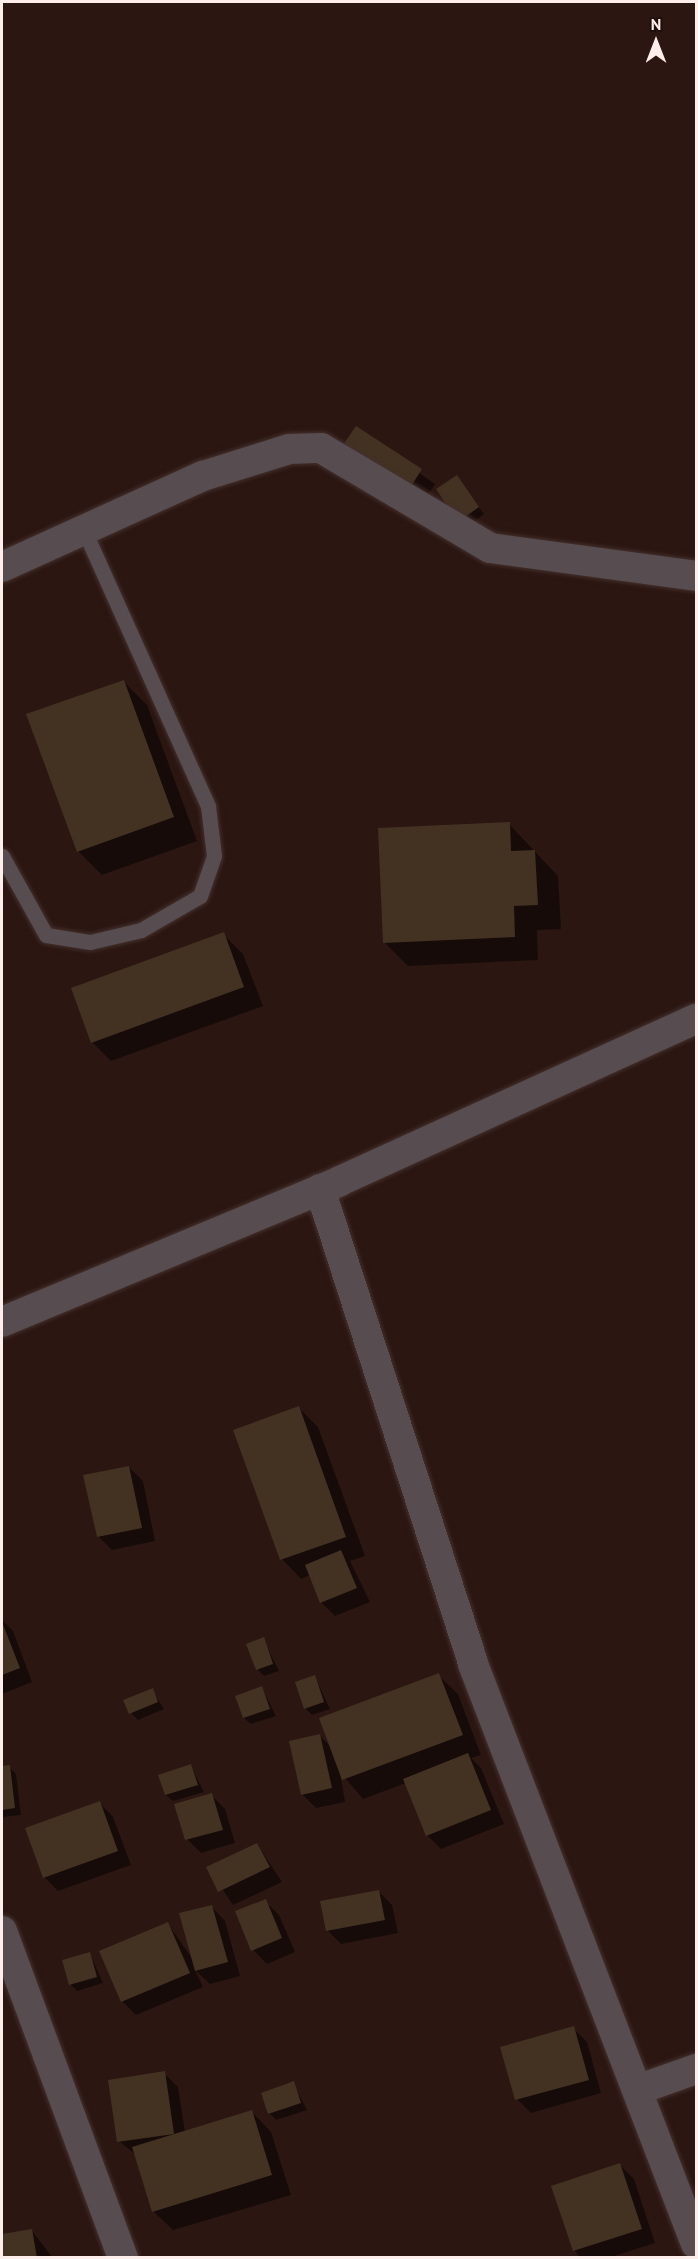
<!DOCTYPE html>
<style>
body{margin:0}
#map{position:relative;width:698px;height:2259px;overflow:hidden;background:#2b1612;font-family:"PT Sans",sans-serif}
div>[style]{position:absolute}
.shadow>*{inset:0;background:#0007}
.building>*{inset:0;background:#433222}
.roads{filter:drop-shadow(0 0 2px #44302c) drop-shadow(0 0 2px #44302c)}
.service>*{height:15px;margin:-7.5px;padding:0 7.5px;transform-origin:7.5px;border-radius:7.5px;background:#574c50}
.minor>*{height:30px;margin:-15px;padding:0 15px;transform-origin:15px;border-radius:15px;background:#574c50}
span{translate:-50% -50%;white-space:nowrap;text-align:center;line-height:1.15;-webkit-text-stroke:6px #210d09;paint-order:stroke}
.frame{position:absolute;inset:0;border:3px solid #feeeeb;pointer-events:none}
.north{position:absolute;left:626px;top:12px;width:60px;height:60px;-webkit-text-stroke:4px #210d09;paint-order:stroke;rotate:0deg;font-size:16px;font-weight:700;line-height:24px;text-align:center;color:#feeeeb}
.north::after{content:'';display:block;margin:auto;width:21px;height:27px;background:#feeeeb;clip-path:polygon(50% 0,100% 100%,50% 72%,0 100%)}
</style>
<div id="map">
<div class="shadow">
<div style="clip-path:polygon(356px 428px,435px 484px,422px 504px)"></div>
<div style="clip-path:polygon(456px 477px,484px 514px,466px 527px)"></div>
<div style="clip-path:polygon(123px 681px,147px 705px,197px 841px,102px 875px,78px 851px)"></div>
<div style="clip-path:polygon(509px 824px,558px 876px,561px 929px,537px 930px,538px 960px,408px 966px,384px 942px)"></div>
<div style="clip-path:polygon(223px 934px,243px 954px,263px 1006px,111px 1061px,92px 1042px)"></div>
<div style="clip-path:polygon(298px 1407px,318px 1427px,365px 1556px,350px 1561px,370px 1602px,335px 1616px,321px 1602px,310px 1575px,301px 1579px,282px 1559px)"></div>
<div style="clip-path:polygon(129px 1467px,143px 1481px,155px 1541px,112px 1550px,98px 1536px)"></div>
<div style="clip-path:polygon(2px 1620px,13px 1631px,32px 1682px,2px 1694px)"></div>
<div style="clip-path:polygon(263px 1639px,279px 1671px,264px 1676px,257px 1669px)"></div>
<div style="clip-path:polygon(438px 1675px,458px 1694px,481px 1755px,471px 1758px,481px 1768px,504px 1824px,441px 1849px,427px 1835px,406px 1783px,363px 1799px,340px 1772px,345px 1802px,316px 1808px,302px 1794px,320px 1736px,331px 1747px)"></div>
<div style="clip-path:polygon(315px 1677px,330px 1709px,312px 1715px,305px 1708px)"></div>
<div style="clip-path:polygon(262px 1688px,276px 1716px,251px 1724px,244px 1718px)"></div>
<div style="clip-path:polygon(152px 1690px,164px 1709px,138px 1720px,131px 1713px)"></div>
<div style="clip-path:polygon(191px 1766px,204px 1792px,173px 1801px,166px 1795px)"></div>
<div style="clip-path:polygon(9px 1767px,16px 1774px,21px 1815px,2px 1817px,2px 1768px)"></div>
<div style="clip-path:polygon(211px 1795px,225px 1809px,235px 1843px,201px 1853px,187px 1839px)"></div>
<div style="clip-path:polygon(100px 1803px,113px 1817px,131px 1865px,58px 1891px,44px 1877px)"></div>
<div style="clip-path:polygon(257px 1844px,282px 1882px,233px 1905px,208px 1868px)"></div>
<div style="clip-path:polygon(378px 1891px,392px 1905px,398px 1933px,341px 1944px,327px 1930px)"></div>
<div style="clip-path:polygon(265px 1901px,279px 1915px,295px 1952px,267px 1964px,253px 1950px,237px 1912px)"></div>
<div style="clip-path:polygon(212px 1907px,225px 1921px,240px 1976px,210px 1984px,195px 1970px,203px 1987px,136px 2015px,122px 2001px,168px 1924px,194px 1961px)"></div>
<div style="clip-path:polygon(90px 1954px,103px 1983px,77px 1991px,70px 1984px)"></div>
<div style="clip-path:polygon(573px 2028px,587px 2042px,601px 2093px,531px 2113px,517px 2099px)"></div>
<div style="clip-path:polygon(164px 2073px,178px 2087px,185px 2132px,252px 2112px,271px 2132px,291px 2195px,173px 2230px,153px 2211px,136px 2155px,119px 2141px)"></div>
<div style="clip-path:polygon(293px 2083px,307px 2110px,276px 2120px,269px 2113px)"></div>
<div style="clip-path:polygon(620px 2165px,634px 2179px,655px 2243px,608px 2258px,581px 2258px,574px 2250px)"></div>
<div style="clip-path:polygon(32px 2231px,53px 2258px,2px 2258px,2px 2236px)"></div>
</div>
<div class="building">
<div style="clip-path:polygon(356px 426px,422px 469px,408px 491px,341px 448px)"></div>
<div style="clip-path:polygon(457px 475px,479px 507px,458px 522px,436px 489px)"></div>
<div style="clip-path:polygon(124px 680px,174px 817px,77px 852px,26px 714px)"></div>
<div style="clip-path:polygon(510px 822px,511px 851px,535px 850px,538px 905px,514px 906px,515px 937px,383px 943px,378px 828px)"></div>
<div style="clip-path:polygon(224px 932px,244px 987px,91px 1043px,71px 988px)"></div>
<div style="clip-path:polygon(299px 1406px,346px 1537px,280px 1560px,233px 1430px)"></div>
<div style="clip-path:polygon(129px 1466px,142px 1528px,97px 1537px,83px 1475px)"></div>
<div style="clip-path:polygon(341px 1550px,357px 1588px,320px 1603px,305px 1565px)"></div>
<div style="clip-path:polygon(2px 1622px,20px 1668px,2px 1675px)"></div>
<div style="clip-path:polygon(264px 1637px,273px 1664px,256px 1670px,246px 1644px)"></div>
<div style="clip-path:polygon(439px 1673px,463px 1735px,342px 1780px,319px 1718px)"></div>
<div style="clip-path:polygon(315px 1675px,324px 1702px,304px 1709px,295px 1682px)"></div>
<div style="clip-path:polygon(262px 1686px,270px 1709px,243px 1718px,235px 1696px)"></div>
<div style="clip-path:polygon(153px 1688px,158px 1702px,129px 1714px,123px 1700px)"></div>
<div style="clip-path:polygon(320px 1734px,332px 1788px,301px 1795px,289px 1741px)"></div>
<div style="clip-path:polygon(468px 1753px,491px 1810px,426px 1836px,403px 1779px)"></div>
<div style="clip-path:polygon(191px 1764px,198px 1785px,165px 1795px,158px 1775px)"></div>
<div style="clip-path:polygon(10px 1765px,15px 1808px,2px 1810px,2px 1766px)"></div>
<div style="clip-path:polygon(212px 1793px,223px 1830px,185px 1840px,174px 1804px)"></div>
<div style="clip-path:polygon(100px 1801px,118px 1851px,43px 1878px,25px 1828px)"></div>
<div style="clip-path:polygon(257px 1843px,270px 1867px,218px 1892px,206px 1867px)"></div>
<div style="clip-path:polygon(379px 1890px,385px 1920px,326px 1931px,320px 1901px)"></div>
<div style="clip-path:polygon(266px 1899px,282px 1938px,251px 1951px,235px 1911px)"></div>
<div style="clip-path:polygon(212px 1905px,228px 1962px,195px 1971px,179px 1913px)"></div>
<div style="clip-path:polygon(168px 1922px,190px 1973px,121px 2002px,99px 1951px)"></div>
<div style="clip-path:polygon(90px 1952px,97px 1977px,69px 1985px,62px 1960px)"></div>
<div style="clip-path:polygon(574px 2026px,589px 2080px,515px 2100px,500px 2047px)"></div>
<div style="clip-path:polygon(165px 2071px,174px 2134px,117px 2142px,108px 2080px)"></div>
<div style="clip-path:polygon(294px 2081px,301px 2103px,268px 2114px,261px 2093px)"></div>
<div style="clip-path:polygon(252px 2110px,272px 2175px,152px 2212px,132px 2147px)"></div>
<div style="clip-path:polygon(620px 2163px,642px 2229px,573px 2251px,551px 2186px)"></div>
<div style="clip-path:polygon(32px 2229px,37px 2258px,2px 2258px,2px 2234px)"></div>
</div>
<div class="roads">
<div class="service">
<div style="left:2px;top:856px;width:90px;rotate:60.9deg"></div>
<div style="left:46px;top:935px;width:45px;rotate:9deg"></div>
<div style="left:90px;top:942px;width:52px;rotate:-13.2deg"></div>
<div style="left:141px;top:930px;width:68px;rotate:-30deg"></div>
<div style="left:200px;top:896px;width:42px;rotate:-70.7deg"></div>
<div style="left:214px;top:856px;width:50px;rotate:-96.8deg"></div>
<div style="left:208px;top:806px;width:305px;rotate:-114.2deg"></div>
</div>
<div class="minor">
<div style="left:2px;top:567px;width:221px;rotate:-24.4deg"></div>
<div style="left:203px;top:476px;width:90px;rotate:-17.4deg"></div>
<div style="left:289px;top:449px;width:32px;rotate:-2deg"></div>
<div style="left:321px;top:448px;width:196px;rotate:30.6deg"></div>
<div style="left:490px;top:548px;width:208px;rotate:7.7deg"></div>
<div style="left:320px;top:1189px;width:499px;rotate:72.1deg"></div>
<div style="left:473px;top:1664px;width:621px;rotate:68.97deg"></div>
<div style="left:2px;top:1322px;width:366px;rotate:-22.6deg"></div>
<div style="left:340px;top:1181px;width:391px;rotate:-24.5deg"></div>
<div style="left:2px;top:1931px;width:349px;rotate:69.7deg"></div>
<div style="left:637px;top:2090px;width:63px;rotate:-19.6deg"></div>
</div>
</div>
<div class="frame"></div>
<div class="north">N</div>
</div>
